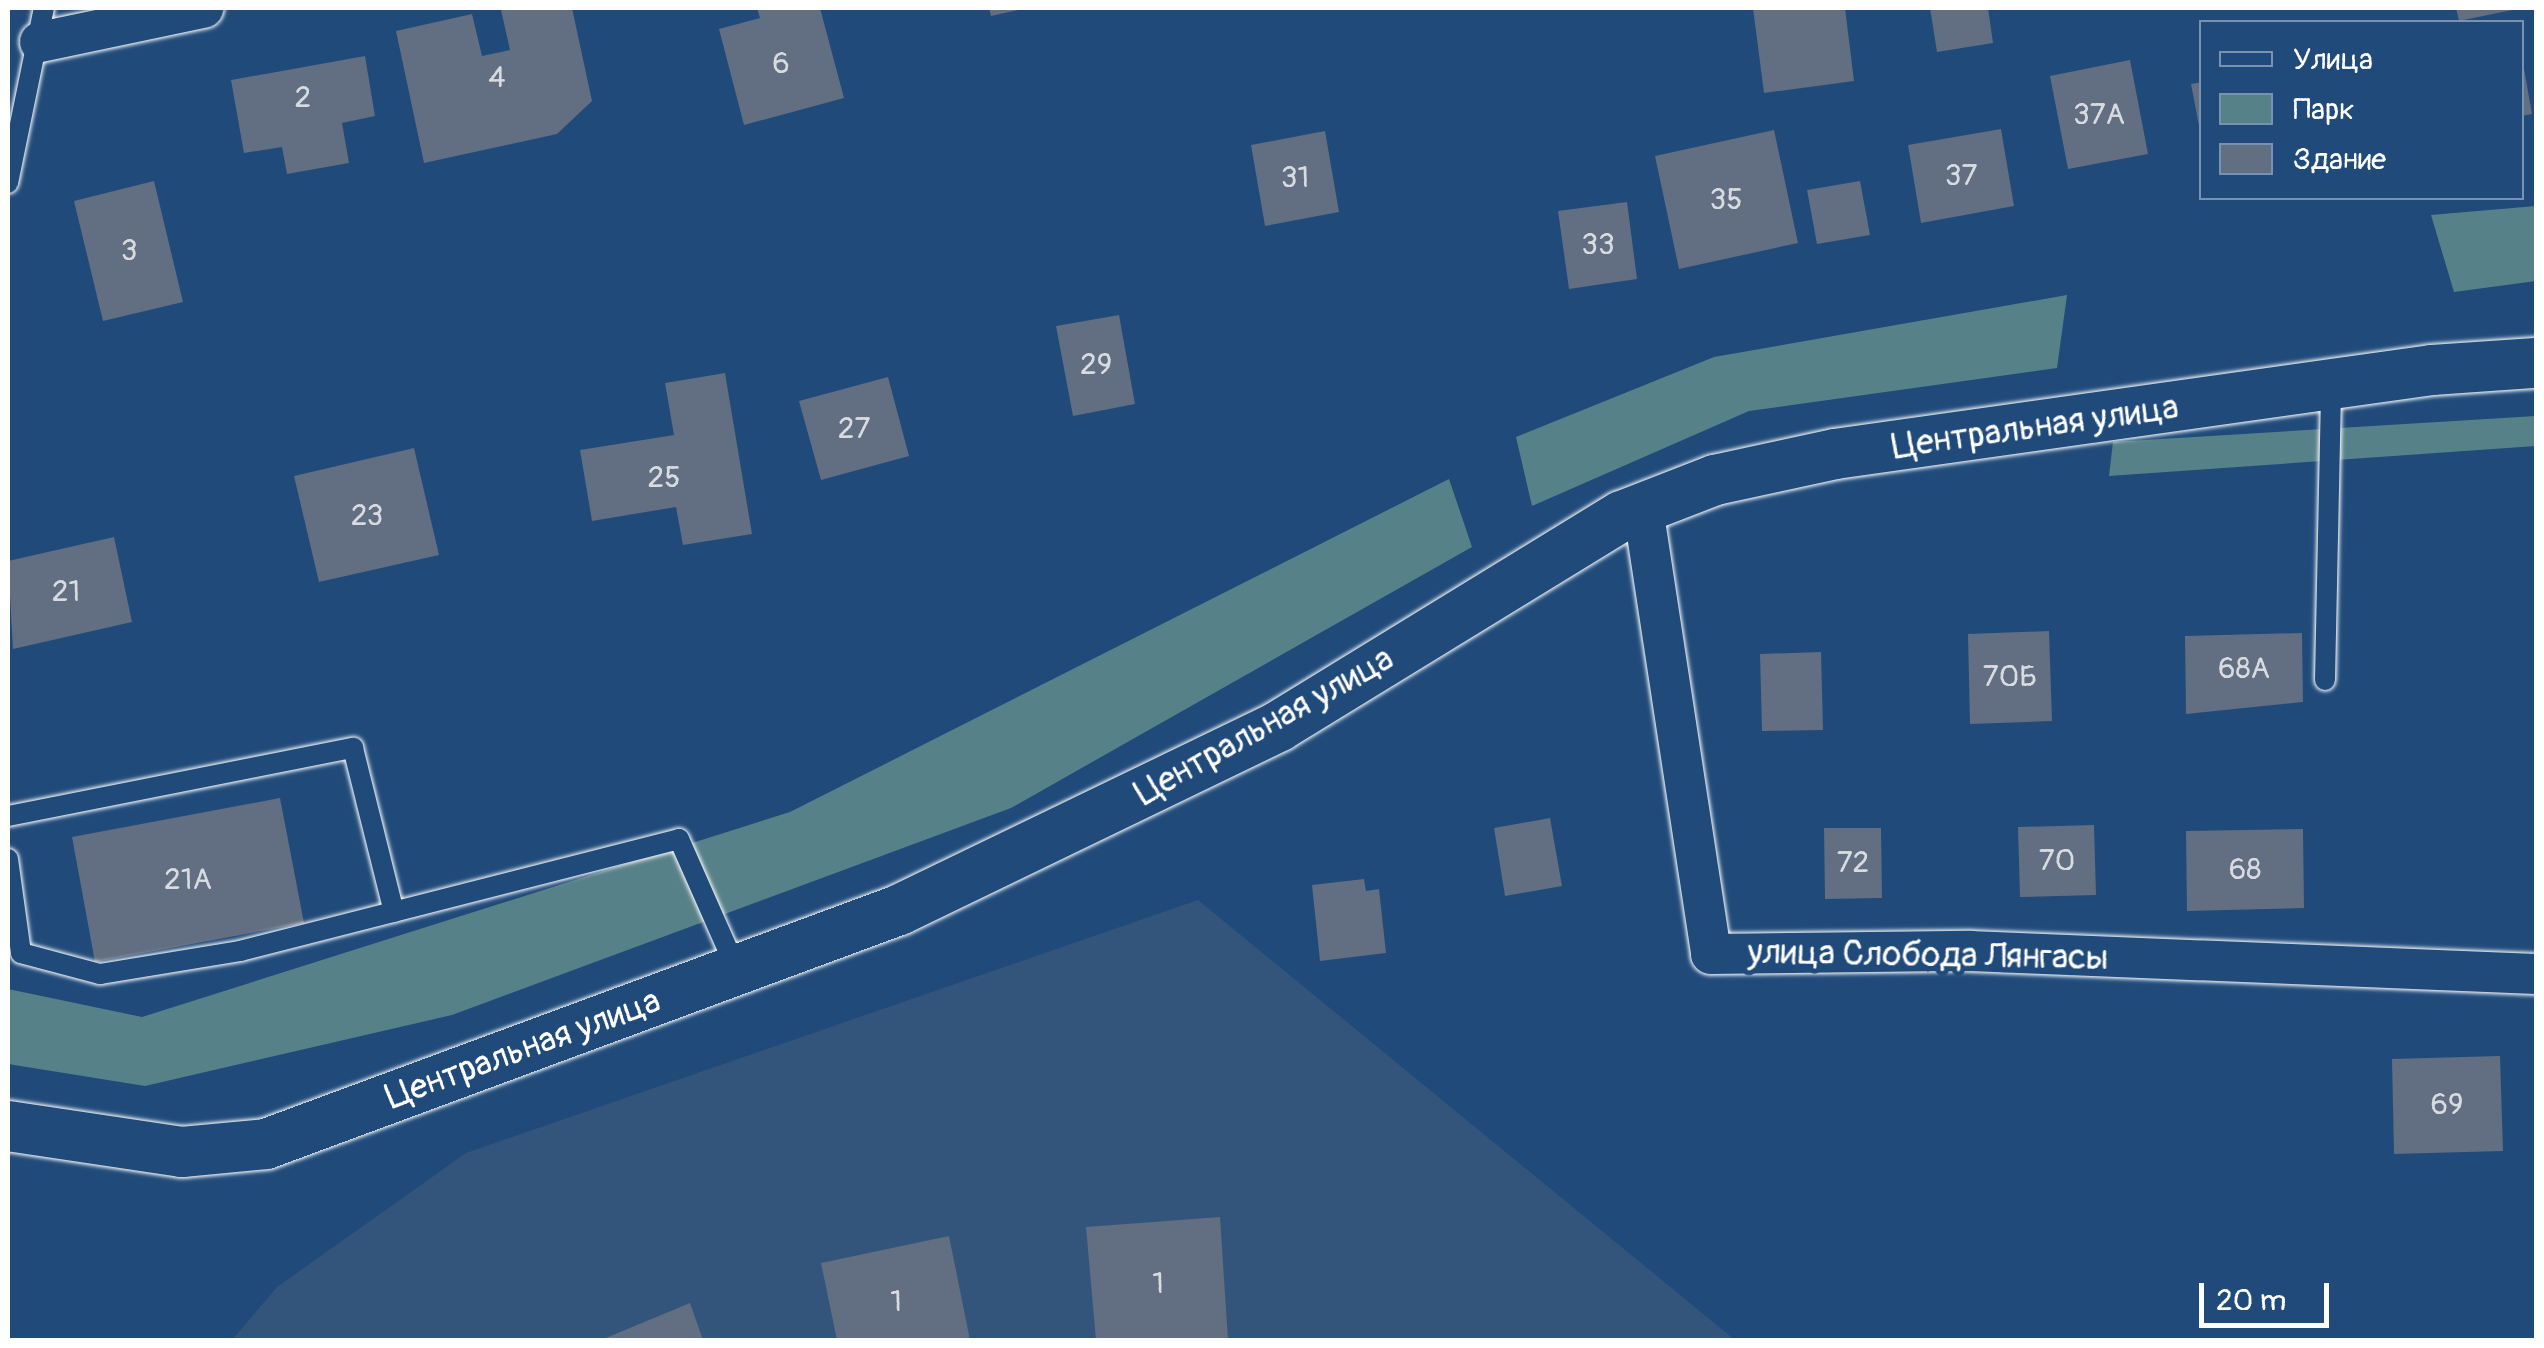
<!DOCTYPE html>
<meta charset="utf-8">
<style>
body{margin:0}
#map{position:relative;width:2544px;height:1348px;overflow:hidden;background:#1f4a7a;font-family:Pangolin,sans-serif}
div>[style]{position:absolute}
.built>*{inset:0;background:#33557c}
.green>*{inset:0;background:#578188}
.building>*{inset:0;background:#626e81}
.roads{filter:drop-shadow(0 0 2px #fff) drop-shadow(0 0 2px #fff)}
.service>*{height:20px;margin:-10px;padding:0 10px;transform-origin:10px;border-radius:10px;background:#1f4a7a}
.minor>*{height:40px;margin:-20px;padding:0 20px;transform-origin:20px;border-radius:20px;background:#1f4a7a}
.tertiary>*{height:50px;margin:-25px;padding:0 25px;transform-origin:25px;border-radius:25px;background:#1f4a7a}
span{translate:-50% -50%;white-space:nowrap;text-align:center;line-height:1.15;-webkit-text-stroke:10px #1f4a7a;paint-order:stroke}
.number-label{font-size:30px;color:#d8dbe0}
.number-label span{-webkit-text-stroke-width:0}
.street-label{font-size:35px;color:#fff}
.frame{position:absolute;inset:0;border:10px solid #fff;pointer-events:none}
.legend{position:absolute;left:2199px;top:20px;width:325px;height:180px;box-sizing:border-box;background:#1f4a7a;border:2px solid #7992af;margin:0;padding:12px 18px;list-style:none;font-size:30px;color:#fff}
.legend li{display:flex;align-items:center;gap:20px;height:50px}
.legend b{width:50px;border:2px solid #7992af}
.scale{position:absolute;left:2199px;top:1283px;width:130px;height:45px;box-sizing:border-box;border:5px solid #fff;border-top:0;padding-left:12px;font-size:30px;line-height:35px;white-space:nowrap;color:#fff;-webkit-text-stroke:8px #1f4a7a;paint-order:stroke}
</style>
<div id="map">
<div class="built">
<div style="clip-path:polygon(1198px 900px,1735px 1340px,232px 1340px,277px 1287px,466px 1153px)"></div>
</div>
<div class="green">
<div style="clip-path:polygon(2536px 206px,2536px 281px,2454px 292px,2431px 215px)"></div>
<div style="clip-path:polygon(2067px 295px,2057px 368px,1749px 411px,1532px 506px,1516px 437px,1714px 357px)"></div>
<div style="clip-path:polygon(2536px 416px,2536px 446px,2109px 476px,2113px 442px)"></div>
<div style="clip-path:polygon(1449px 479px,1472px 547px,1011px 808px,452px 1015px,145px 1086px,8px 1064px,8px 989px,142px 1017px,790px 812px)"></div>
</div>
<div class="building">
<div style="clip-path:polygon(572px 8px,592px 101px,557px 134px,424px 163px,396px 31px,472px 14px,482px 56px,510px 50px,501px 10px)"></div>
<div style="clip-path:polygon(757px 8px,820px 8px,844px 98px,744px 125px,719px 29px,760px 18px)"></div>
<div style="clip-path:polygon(989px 8px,1023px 8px,1023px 9px,991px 16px)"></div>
<div style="clip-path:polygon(1753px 8px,1845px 8px,1854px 81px,1764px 93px)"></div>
<div style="clip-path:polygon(1930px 8px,1988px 8px,1993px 43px,1937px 52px)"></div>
<div style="clip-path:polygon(2456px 8px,2517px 8px,2517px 9px,2459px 21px)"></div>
<div style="clip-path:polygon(365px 56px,375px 116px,342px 123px,349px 163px,287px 174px,282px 147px,244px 153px,231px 80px)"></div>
<div style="clip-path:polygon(2130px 60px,2148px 154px,2068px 169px,2050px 76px)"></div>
<div style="clip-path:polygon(2523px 63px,2532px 114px,2522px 116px,2522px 64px)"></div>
<div style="clip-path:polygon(2202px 82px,2202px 131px,2200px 131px,2191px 84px)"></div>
<div style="clip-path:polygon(2001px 129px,2014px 206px,1921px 223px,1908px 145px)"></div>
<div style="clip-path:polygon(1774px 130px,1798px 243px,1679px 269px,1655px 156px)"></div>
<div style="clip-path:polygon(1325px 131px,1339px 212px,1265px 226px,1251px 145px)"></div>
<div style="clip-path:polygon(154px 181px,183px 302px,103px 321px,74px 201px)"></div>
<div style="clip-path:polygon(1860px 181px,1870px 235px,1817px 244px,1807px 190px)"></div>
<div style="clip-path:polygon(1627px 202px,1637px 279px,1569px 289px,1558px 211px)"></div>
<div style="clip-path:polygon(1119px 315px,1135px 404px,1073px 416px,1056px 326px)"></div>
<div style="clip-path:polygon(725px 373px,752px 534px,683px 545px,676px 507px,592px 521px,580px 450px,674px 435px,665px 383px)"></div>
<div style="clip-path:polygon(888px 377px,909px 456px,821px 480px,799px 401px)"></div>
<div style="clip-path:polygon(414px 448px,439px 555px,319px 582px,294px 476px)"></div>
<div style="clip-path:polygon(114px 537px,132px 622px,13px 649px,8px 561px)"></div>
<div style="clip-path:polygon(2049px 631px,2052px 721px,1970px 724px,1968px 634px)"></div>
<div style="clip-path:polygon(2302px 633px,2303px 702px,2186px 714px,2185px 636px)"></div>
<div style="clip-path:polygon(1821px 652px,1823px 730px,1762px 731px,1760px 654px)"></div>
<div style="clip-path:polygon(280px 798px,304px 923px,95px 962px,72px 837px)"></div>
<div style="clip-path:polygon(1550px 818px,1562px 886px,1505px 896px,1494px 828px)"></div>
<div style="clip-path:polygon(2094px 825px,2096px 895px,2020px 897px,2018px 827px)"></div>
<div style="clip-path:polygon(1824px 828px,1881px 828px,1882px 898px,1825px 899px)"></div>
<div style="clip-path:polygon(2303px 829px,2304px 908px,2187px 911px,2186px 831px)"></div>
<div style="clip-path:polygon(1364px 879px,1366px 891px,1379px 889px,1386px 953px,1320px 961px,1312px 885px)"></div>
<div style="clip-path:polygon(2500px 1056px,2503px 1151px,2394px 1154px,2392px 1059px)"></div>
<div style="clip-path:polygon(1220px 1217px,1228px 1340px,1096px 1340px,1086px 1227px)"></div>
<div style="clip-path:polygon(949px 1236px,970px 1340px,837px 1340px,821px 1263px)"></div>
<div style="clip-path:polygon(690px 1303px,703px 1340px,601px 1340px)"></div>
</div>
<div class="roads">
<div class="service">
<div style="left:8px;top:183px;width:179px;rotate:-78.4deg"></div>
<div style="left:2325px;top:680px;width:295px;rotate:-88.8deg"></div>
<div style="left:8px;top:816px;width:352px;rotate:-11.2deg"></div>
<div style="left:353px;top:748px;width:169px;rotate:76deg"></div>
<div style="left:8px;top:859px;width:95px;rotate:82.1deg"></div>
<div style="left:21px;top:953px;width:82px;rotate:14.9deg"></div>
<div style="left:100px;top:974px;width:142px;rotate:-9.3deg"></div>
<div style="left:240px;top:951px;width:453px;rotate:-14.3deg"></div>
<div style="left:679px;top:839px;width:141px;rotate:66.2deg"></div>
</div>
<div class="minor">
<div style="left:40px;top:42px;width:167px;rotate:-11.8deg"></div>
<div style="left:1643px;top:508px;width:451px;rotate:81.3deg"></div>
<div style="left:1711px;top:954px;width:259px;rotate:-0.7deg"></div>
<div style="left:1970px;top:951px;width:566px;rotate:2.33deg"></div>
</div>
<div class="tertiary">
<div style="left:8px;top:1126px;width:176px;rotate:8.5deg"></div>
<div style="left:182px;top:1152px;width:84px;rotate:-5.4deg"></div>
<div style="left:266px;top:1144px;width:675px;rotate:-20.29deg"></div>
<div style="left:899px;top:910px;width:422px;rotate:-25.8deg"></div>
<div style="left:1279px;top:726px;width:402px;rotate:-31.5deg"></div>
<div style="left:1622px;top:516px;width:100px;rotate:-21.2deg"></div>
<div style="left:1715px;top:480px;width:123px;rotate:-12.2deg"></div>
<div style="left:1835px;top:454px;width:603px;rotate:-8.01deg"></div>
<div style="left:2432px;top:370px;width:104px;rotate:-3.9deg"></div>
</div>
</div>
<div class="number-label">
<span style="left:781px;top:64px">6</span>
<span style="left:497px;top:78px">4</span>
<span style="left:303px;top:98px">2</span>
<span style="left:2099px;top:115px">37А</span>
<span style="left:1961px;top:176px">37</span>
<span style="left:1295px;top:178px">31</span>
<span style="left:1726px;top:200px">35</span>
<span style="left:1598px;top:245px">33</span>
<span style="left:129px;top:251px">3</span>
<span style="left:1096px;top:365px">29</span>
<span style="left:854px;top:429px">27</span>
<span style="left:664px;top:478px">25</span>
<span style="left:367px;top:516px">23</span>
<span style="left:66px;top:592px">21</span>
<span style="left:2244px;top:669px">68А</span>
<span style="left:2010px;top:677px">70Б</span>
<span style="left:2057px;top:861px">70</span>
<span style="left:1853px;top:863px">72</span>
<span style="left:2245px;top:870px">68</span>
<span style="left:188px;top:880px">21А</span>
<span style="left:2447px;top:1105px">69</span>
<span style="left:1158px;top:1284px">1</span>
<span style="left:896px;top:1302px">1</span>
</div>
<div class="street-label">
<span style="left:2035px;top:427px;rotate:-8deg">Центральная улица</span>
<span style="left:1264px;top:726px;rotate:-29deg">Центральная улица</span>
<span style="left:1928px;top:955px;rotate:1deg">улица Слобода Лянгасы</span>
<span style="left:523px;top:1049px;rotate:-20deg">Центральная улица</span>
</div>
<div class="frame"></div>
<ul class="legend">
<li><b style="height:12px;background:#1f4a7a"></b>Улица</li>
<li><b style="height:28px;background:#578188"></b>Парк</li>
<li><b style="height:28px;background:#626e81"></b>Здание</li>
</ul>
<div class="scale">20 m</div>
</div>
